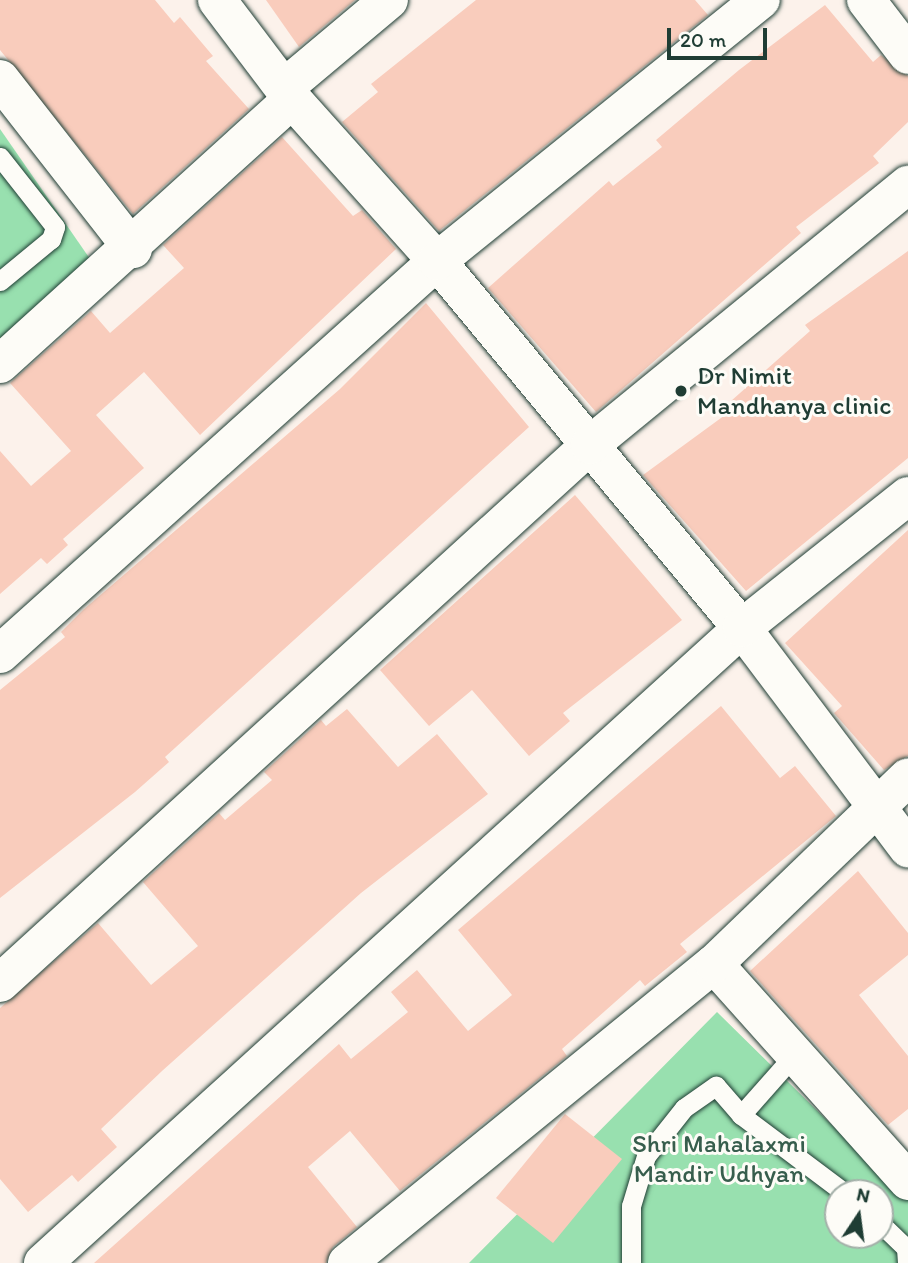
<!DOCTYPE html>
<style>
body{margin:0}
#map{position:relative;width:908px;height:1263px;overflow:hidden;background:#fcf2eb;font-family:Itim,sans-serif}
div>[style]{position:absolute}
.green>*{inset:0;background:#98e0af}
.building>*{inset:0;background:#f9ccbc}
.roads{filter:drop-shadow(0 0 2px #1f3d34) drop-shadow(0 0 2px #1f3d34)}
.service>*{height:19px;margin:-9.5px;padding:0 9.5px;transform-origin:9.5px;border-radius:9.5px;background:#fdfcf7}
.minor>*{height:38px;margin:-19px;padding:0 19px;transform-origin:19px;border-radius:19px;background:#fdfcf7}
.dots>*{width:19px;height:19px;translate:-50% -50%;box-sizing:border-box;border:4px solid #fdfcf7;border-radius:50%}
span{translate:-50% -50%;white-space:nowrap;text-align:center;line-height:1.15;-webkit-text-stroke:6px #fdfcf7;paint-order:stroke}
.poi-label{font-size:26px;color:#1f3d34}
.left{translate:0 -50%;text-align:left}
.park-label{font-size:26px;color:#375e4d}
.north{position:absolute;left:824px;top:1179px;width:70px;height:70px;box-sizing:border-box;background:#fdfcf7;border:2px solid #a4b0a9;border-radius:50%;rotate:13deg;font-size:19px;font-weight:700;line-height:28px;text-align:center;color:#1f3d34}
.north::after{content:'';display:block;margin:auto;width:24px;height:32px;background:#1f3d34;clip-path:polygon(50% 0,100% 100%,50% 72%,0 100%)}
.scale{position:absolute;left:667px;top:28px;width:100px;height:32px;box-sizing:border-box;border:4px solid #1f3d34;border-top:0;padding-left:9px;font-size:21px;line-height:24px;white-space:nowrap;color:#1f3d34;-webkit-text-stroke:5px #fdfcf7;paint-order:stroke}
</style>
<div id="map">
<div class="green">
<div style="clip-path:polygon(0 129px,106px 282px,0 365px)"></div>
<div style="clip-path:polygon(evenodd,717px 1012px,908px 1200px,908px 1263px,469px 1263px,717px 1012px,838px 1193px,880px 1193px,880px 1235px,838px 1235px,838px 1193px)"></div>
</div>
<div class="building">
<div style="clip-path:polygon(0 0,155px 0,174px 23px,180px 17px,213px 56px,206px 61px,249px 109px,133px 214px,0 50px)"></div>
<div style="clip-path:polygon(266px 0,355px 0,299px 47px)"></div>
<div style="clip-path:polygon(476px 0,695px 0,708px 15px,439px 231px,342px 122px,378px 92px,371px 84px)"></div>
<div style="clip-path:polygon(825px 5px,873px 62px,881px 55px,908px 76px,908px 122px,873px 156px,879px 163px,796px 227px,801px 233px,596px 412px,488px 288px,609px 181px,613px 186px,662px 147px,656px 140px,739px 70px)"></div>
<div style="clip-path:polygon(282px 137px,353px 216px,362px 210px,396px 249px,200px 435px,144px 372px,96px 415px,144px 468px,63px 539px,68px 545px,47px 564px,41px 558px,0 594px,0 451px,31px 486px,71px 451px,10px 383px,91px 311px,110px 333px,184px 268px,163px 245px)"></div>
<div style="clip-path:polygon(908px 251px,908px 458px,746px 591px,643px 475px,736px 407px,731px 401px,810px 331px,805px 325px)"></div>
<div style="clip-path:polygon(426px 303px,529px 427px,165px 757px,169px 762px,135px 792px,0 898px,0 690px,65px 637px,61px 632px,83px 610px,340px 389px)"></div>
<div style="clip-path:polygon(575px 495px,682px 620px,563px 713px,570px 721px,529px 756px,472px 690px,429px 726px,380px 670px)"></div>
<div style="clip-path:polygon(908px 530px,908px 756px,884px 770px,834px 713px,842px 706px,785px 643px)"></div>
<div style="clip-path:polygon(721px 706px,780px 778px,795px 766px,836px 816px,680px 944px,687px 952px,645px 986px,640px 980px,562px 1049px,567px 1056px,400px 1191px,350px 1131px,308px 1167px,357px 1227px,333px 1247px,326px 1263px,94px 1263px,339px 1044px,351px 1059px,408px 1012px,391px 992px,417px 970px,468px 1031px,512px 995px,458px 930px)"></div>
<div style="clip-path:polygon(347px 709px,398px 767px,437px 734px,488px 794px,361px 893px,162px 1071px,101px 1129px,117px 1147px,78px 1182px,72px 1175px,28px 1212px,0 1179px,0 1008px,98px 923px,151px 985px,198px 946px,143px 882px,219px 813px,225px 820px,272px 780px,264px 772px,321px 720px,326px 726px)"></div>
<div style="clip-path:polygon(858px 871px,908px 933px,908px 955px,859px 995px,908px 1056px,908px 1109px,888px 1125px,750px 971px)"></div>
<div style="clip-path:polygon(565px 1114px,622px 1159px,553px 1243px,496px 1198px)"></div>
</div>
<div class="roads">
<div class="service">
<div style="left:0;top:157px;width:89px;rotate:51.8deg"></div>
<div style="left:55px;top:227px;width:13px;rotate:108deg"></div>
<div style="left:51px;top:239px;width:66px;rotate:140.5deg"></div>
<div style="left:741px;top:1115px;width:81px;rotate:-48.5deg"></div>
<div style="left:880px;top:1223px;width:36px;rotate:44deg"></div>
<div style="left:906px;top:1248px;width:15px;rotate:86deg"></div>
<div style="left:631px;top:1263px;width:57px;rotate:-90deg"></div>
<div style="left:631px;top:1206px;width:52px;rotate:-73.3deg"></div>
<div style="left:646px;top:1156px;width:61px;rotate:-51.6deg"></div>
<div style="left:684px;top:1108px;width:39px;rotate:-35deg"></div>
<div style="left:716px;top:1086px;width:38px;rotate:49deg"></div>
<div style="left:741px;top:1115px;width:130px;rotate:36.9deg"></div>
</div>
<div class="minor">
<div style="left:217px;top:0;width:124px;rotate:52.9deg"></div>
<div style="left:292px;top:99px;width:217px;rotate:48.2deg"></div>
<div style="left:437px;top:261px;width:477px;rotate:50.3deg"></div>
<div style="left:742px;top:628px;width:276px;rotate:53deg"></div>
<div style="left:866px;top:0;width:69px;rotate:52.6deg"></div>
<div style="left:0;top:79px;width:216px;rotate:52deg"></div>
<div style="left:284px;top:88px;width:137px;rotate:-40deg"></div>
<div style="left:0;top:364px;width:394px;rotate:-42.2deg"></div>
<div style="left:0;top:654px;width:588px;rotate:-41.97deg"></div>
<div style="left:437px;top:261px;width:416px;rotate:-38.9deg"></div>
<div style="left:714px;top:964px;width:291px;rotate:48.2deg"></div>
<div style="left:0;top:983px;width:798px;rotate:-42.36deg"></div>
<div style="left:590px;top:445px;width:411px;rotate:-39.3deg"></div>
<div style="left:43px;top:1263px;width:944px;rotate:-42.25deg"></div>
<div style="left:742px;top:628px;width:212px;rotate:-38.5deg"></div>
<div style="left:347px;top:1263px;width:473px;rotate:-39.2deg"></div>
<div style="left:714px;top:964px;width:269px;rotate:-43.9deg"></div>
</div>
</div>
<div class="dots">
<div style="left:681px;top:391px;background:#1f3d34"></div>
</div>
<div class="poi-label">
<span class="left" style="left:697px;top:391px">Dr Nimit<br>Mandhanya clinic</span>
</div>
<div class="park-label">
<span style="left:719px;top:1159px">Shri Mahalaxmi<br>Mandir Udhyan</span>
</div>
<div class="north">N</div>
<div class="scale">20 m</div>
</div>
